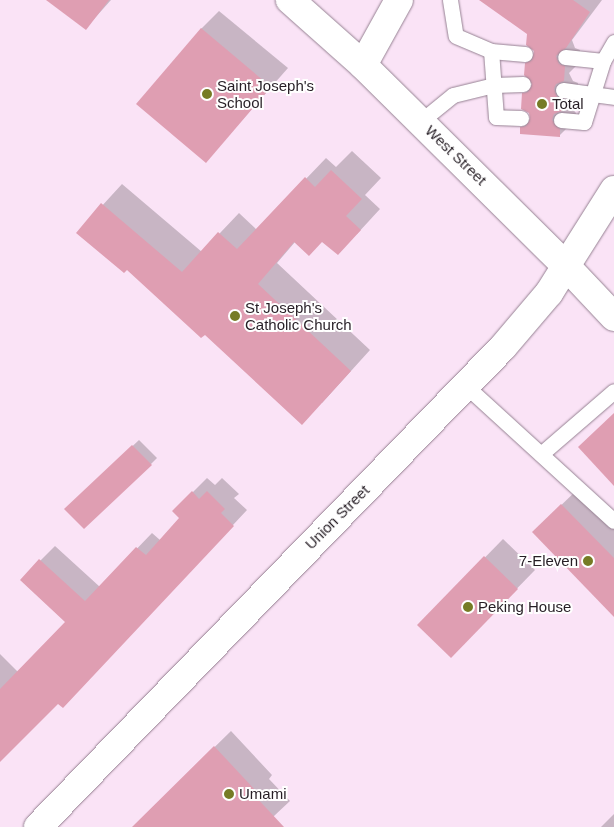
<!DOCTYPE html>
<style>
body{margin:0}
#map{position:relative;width:614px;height:827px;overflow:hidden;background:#fae3f6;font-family:Arial,sans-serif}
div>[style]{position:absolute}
.shadow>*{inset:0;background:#0003}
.building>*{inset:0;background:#df9eb2}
.roads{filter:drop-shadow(0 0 1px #968293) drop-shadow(0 0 1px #968293)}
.lane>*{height:15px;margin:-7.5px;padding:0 7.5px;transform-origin:7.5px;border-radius:7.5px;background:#fff}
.street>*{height:28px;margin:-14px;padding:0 14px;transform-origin:14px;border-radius:14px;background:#fff}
.secondary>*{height:28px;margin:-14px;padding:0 14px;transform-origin:14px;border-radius:14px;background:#fff}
.primary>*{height:28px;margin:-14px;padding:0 14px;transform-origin:14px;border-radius:14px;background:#fff}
.dots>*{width:14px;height:14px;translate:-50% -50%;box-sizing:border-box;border:2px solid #fff;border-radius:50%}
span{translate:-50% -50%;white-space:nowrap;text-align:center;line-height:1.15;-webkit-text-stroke:4px #fff;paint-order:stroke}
.poi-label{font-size:15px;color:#261e25}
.left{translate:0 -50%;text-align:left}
.right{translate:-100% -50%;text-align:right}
.street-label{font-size:15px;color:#261e25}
</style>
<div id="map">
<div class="shadow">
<div style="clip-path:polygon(48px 0,111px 0,86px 28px)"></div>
<div style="clip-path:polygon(481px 0,602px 0,572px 40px,575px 48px,580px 50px,579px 63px,569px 73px,573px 81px,578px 83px,577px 93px,567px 103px,576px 113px,575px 120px,559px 136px,521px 128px,531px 118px,524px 94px,534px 84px,526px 64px,535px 54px,529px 33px)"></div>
<div style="clip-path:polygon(219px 11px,288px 68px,206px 161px,201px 29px)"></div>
<div style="clip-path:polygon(352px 151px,381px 178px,365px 195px,380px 209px,357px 234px,295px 242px,277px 263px,370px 350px,322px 403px,78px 232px,122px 184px,202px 252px,239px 213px,257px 230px,326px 158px,336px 167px)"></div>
<div style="clip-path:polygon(139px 440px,157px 458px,151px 464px,72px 503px)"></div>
<div style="clip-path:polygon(207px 478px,215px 485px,222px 478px,239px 494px,234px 498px,247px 510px,77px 692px,58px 702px,0 760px,0 654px,18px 672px,66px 622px,21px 580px,55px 546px,100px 587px,152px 533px,160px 540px,181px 518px,174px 511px)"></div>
<div style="clip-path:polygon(580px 487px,614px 522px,614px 615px,552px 514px)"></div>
<div style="clip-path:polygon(503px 539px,535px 570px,469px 638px,419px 625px)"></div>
<div style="clip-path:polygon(231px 731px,272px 775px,269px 779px,290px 801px,274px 816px,263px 827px,133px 827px)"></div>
<div style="clip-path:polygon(614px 814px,614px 827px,601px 827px)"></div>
</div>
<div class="building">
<div style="clip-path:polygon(46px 0,109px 0,86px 30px)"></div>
<div style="clip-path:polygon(479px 0,573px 0,590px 12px,566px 48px,556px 56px,559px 64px,565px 66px,564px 81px,556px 84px,554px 89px,557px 97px,562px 99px,562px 111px,554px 114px,552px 120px,560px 129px,560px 137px,520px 134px,520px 127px,526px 126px,530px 119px,529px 113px,521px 109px,522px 93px,528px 92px,532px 84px,524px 75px,525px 63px,532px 60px,534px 51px,526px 45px,527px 34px)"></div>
<div style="clip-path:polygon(201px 28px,271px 87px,206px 163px,136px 104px)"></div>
<div style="clip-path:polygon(331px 170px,362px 199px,346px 216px,361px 230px,338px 255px,322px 242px,309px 256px,294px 242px,258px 284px,351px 371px,302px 425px,205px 335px,201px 338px,127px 270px,124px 273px,76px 233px,101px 203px,182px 272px,218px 232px,237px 249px,305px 177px,315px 187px)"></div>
<div style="clip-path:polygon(614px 413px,614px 486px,578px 447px)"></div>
<div style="clip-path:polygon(132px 445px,152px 465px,84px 529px,64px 509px)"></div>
<div style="clip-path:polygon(192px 491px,199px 499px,207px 491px,225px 509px,221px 513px,234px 526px,63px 708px,58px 704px,0 762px,0 689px,65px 622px,20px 580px,39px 559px,85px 601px,136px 547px,146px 555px,179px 518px,172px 511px)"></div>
<div style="clip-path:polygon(561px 504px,614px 558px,614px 617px,532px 532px)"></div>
<div style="clip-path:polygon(484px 556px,518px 589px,451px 658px,417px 625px)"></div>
<div style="clip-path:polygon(214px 746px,257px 792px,254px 795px,284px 827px,132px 827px)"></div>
</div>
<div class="roads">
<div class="lane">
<div style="left:450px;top:0;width:36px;rotate:81deg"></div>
<div style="left:456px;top:36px;width:38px;rotate:23deg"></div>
<div style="left:603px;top:61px;width:22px;rotate:-60deg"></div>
<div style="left:563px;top:90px;width:51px;rotate:7.8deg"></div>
<div style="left:521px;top:118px;width:25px;rotate:-178deg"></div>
<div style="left:496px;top:117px;width:66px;rotate:-94.3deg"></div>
<div style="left:491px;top:51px;width:34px;rotate:5deg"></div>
<div style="left:561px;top:120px;width:23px;rotate:5deg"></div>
<div style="left:584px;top:122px;width:64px;rotate:-72.7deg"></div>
<div style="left:603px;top:61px;width:38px;rotate:-174deg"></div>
<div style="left:421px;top:121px;width:41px;rotate:-39.1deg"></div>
<div style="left:453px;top:95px;width:42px;rotate:-13.7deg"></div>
<div style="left:494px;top:85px;width:29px;rotate:-2deg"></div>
<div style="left:466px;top:386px;width:200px;rotate:42.4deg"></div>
<div style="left:541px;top:454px;width:96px;rotate:-40.8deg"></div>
</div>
<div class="street">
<div style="left:363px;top:65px;width:74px;rotate:-61deg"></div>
</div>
<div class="secondary">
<div style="left:38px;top:827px;width:668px;rotate:-45.91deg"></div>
<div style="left:503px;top:347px;width:71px;rotate:-49.6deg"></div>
<div style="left:549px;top:293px;width:32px;rotate:-58deg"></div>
<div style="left:566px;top:266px;width:286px;rotate:-135.3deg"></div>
<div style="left:363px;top:65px;width:98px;rotate:-138.3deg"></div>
</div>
<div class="primary">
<div style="left:614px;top:190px;width:90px;rotate:122.3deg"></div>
<div style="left:566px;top:266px;width:70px;rotate:46.7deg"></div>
</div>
</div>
<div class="dots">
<div style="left:207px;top:94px;background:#767b25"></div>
<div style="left:542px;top:104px;background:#767b25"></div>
<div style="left:235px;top:316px;background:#767b25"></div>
<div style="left:588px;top:561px;background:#767b25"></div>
<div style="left:468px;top:607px;background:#767b25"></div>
<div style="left:229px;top:794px;background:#767b25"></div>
</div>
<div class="poi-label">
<span class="left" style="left:217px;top:94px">Saint Joseph's<br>School</span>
<span class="left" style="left:552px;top:104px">Total</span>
<span class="left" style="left:245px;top:316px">St Joseph's<br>Catholic Church</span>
<span class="right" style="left:578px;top:561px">7-Eleven</span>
<span class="left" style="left:478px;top:607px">Peking House</span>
<span class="left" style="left:239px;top:794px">Umami</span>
</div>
<div class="street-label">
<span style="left:456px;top:155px;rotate:44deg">West Street</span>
<span style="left:337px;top:517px;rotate:-45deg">Union Street</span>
</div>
</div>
